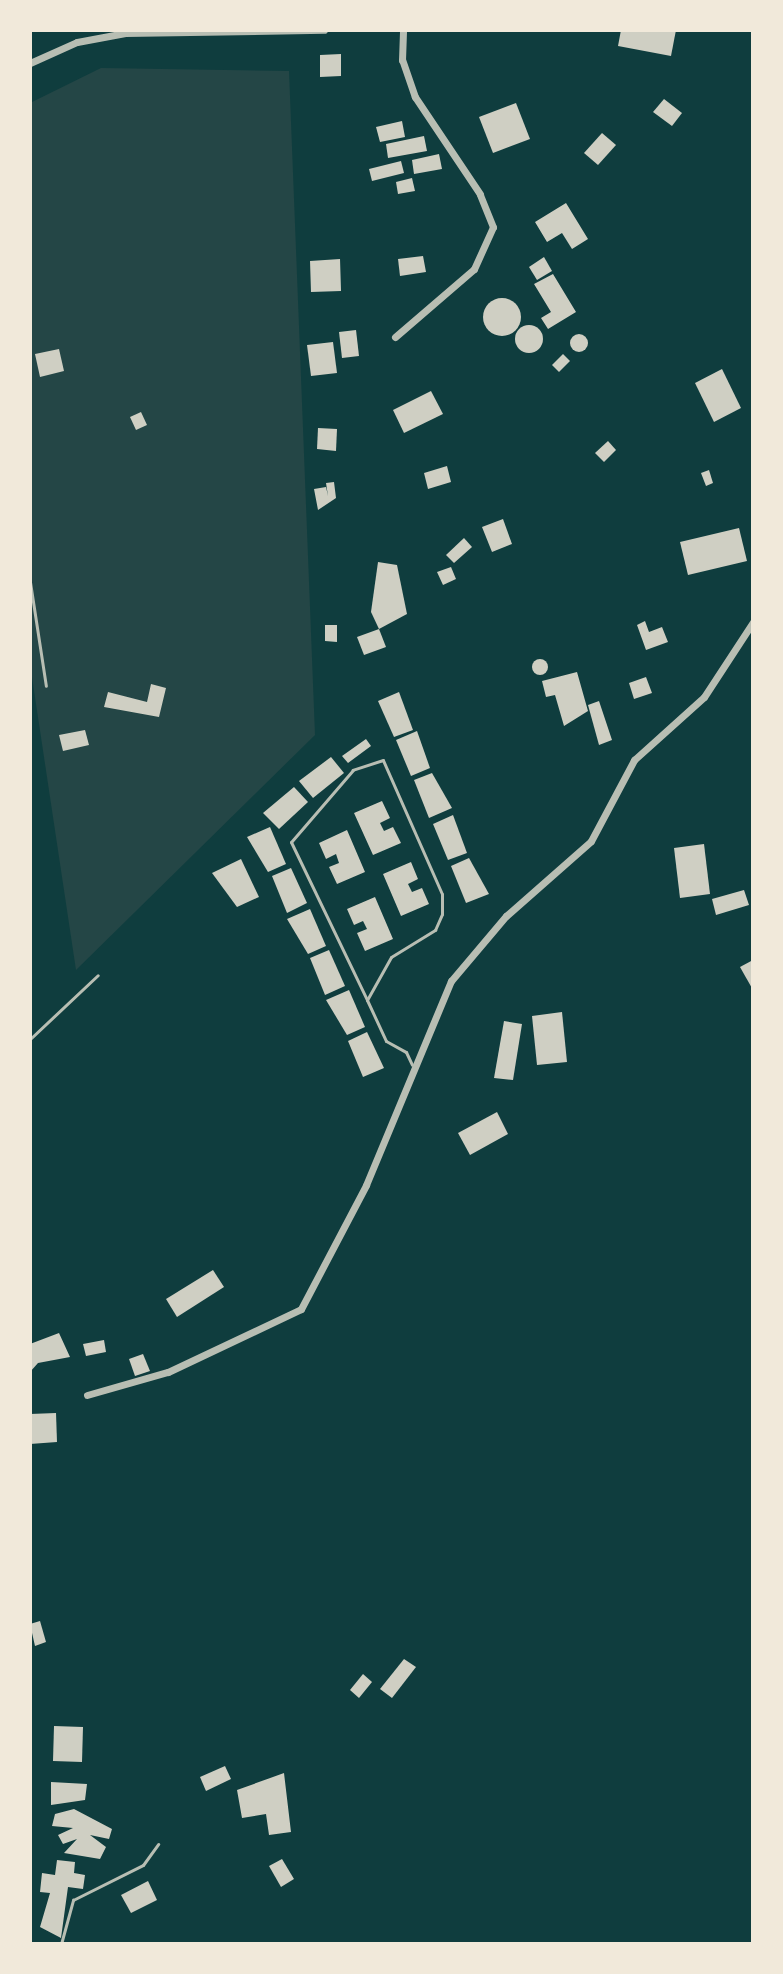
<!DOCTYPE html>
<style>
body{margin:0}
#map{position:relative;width:783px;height:1974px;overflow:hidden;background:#0f3d3e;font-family:"Source Sans 3",sans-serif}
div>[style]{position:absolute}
.green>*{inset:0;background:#244646}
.building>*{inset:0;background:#cfcfc3}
.round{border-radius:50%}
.service>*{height:3px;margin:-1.5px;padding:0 1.5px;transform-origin:1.5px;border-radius:1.5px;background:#b8beb3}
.minor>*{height:7px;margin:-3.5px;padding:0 3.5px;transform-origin:3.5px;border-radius:3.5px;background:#b8beb3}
span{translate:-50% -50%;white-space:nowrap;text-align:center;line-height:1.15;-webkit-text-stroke:6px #f1e9da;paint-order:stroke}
.frame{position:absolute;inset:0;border:32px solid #f1e9da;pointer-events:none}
</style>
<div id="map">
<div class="green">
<div style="clip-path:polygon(101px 68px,289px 71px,315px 735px,76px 970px,30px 664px,30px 103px)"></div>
</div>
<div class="building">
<div style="clip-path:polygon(621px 30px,676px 30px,671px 56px,618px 46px)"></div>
<div style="clip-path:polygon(341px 54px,341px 76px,320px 77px,320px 55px)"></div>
<div style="clip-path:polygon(664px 99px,682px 113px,672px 126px,653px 112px)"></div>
<div style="clip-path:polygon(516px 103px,530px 139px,493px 153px,479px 117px)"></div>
<div style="clip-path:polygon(402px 121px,405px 137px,380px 142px,376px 127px)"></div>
<div style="clip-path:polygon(602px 133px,616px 145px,598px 165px,584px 153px)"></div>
<div style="clip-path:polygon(424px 136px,427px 151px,388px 158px,386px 144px)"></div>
<div style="clip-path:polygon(439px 154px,442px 169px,414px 174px,412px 160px)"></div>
<div style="clip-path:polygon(401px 161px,404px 173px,372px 181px,369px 169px)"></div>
<div style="clip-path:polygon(412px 178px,415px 191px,398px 194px,396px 182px)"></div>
<div style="clip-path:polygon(566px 203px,588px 239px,572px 249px,562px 233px,547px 242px,535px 222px)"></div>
<div style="clip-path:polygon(423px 256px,426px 272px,400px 276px,398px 259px)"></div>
<div style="clip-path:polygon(544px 257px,552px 271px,537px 280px,529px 267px)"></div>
<div style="clip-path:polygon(340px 259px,341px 291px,311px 292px,310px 261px)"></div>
<div style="clip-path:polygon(553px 274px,576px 312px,548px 329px,541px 318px,551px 312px,534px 284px)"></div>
<div class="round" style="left:483px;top:298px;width:38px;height:38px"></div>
<div class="round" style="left:515px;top:325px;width:28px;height:28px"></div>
<div style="clip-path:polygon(356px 330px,359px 356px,342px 358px,339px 332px)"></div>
<div class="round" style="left:570px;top:334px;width:18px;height:18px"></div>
<div style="clip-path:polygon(333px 342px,337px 373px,311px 376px,307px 345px)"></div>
<div style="clip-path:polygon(59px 349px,64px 371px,40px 377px,35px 354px)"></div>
<div style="clip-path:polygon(563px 354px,570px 361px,559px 372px,552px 365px)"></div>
<div style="clip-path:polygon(722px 369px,741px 408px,714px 422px,695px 383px)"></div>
<div style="clip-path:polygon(431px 391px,443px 414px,404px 433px,393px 410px)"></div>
<div style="clip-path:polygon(141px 412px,147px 425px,136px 430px,130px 417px)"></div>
<div style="clip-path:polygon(318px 428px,337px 429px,336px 451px,317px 449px)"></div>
<div style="clip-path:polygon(608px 441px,616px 450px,604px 462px,595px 453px)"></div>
<div style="clip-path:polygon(447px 466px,451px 482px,428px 489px,424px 473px)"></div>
<div style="clip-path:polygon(709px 470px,713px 483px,706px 486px,701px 473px)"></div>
<div style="clip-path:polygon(334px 482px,336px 498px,318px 510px,314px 489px,326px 487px,328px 496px,326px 483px)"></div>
<div style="clip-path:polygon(503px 519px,512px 544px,492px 552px,482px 527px)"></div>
<div style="clip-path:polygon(739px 528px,747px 561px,688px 575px,680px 542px)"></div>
<div style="clip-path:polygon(464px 538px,472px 547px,454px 563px,446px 555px)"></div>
<div style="clip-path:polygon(378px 562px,397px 565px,407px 614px,379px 629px,371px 612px)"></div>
<div style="clip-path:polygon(451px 567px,456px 579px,443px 585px,437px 572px)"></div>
<div style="clip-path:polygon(645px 621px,649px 632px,662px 627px,668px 642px,646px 650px,637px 625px)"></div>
<div style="clip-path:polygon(325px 625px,337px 625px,337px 642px,325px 641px)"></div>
<div style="clip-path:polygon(379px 629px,386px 647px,364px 655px,357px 637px)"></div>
<div class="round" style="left:532px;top:659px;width:16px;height:16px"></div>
<div style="clip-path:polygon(577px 672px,588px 711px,564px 726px,555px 695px,546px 697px,542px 681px)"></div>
<div style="clip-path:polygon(646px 677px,652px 693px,634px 699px,629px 683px)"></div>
<div style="clip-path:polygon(151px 684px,166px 688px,159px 717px,104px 707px,108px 692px,147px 702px)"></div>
<div style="clip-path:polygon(399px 692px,413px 730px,394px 737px,378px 701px)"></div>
<div style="clip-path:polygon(599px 701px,612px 740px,599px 745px,588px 705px)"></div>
<div style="clip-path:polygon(85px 730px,89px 745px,63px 751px,59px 735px)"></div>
<div style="clip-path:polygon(417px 731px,430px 768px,411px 776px,396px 740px)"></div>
<div style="clip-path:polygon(366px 739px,371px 746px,348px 763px,342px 756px)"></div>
<div style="clip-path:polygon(331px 757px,344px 773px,313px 798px,299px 781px)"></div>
<div style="clip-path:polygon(432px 773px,452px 808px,429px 818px,414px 780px)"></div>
<div style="clip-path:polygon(294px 787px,308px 802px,279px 829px,263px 813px)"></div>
<div style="clip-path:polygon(382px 801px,390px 818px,380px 823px,384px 831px,393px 827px,401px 843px,373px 855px,354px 813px)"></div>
<div style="clip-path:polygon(453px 815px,467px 853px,448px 860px,433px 824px)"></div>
<div style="clip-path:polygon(270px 827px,286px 864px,268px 872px,247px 837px)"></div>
<div style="clip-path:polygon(347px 830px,365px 872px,337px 884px,329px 867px,339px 863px,336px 854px,326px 859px,319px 843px)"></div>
<div style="clip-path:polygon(704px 844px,710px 894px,680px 898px,674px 848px)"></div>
<div style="clip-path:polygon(469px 858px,489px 894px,466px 903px,451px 866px)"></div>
<div style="clip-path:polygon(241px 859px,259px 897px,237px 907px,212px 873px)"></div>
<div style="clip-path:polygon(411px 862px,418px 879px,408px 884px,412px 892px,422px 888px,429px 904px,401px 916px,383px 874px)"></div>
<div style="clip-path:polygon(291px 868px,307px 903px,287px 913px,272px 876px)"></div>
<div style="clip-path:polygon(744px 890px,749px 905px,716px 915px,712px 899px)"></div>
<div style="clip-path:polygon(375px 897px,393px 939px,365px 951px,357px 933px,367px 929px,363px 921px,354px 925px,347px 909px)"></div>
<div style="clip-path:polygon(310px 909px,326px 946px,308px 954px,287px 919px)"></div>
<div style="clip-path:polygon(329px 950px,345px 986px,325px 995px,310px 958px)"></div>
<div style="clip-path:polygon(753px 960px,753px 990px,740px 967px)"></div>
<div style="clip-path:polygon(349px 990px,365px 1027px,347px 1035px,326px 1000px)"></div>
<div style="clip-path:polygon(562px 1012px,567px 1062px,537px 1065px,532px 1016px)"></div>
<div style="clip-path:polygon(504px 1021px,522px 1024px,513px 1080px,494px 1078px)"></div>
<div style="clip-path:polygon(367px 1032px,384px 1068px,363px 1077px,348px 1041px)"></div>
<div style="clip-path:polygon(497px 1112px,508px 1134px,470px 1155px,458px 1133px)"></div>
<div style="clip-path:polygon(213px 1270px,224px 1287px,177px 1317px,166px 1299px)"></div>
<div style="clip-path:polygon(59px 1333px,70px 1357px,38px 1363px,30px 1372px,30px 1344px)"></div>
<div style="clip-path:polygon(104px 1340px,106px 1352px,86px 1356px,83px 1344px)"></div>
<div style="clip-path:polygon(143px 1354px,150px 1371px,135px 1376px,129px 1359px)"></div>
<div style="clip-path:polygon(56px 1413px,57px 1442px,30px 1444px,30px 1414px)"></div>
<div style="clip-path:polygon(40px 1621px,46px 1642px,35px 1646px,30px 1624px)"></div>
<div style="clip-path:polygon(404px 1659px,416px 1667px,392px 1698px,380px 1689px)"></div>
<div style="clip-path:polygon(363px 1674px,372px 1682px,359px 1698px,350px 1690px)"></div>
<div style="clip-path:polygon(54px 1726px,83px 1727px,82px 1762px,53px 1761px)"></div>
<div style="clip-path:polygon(225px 1766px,231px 1779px,206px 1791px,200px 1777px)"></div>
<div style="clip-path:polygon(284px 1773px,291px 1832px,269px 1835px,266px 1814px,242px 1818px,237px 1790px)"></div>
<div style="clip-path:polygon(51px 1782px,87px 1784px,85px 1800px,51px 1805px)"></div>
<div style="clip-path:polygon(74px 1809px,112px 1829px,109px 1839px,90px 1835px,106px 1847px,100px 1859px,64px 1853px,77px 1839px,63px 1844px,58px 1835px,73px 1828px,52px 1826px,55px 1814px)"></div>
<div style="clip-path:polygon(282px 1859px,294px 1879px,281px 1887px,269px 1866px)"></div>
<div style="clip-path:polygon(57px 1860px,75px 1862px,74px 1873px,85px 1875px,83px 1889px,68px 1887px,61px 1938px,40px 1927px,50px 1893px,40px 1892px,42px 1873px,55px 1875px)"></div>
<div style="clip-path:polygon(148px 1881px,157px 1900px,131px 1913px,121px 1895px)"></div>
</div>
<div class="service">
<div style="left:30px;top:582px;width:105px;rotate:81.3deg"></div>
<div style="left:367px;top:1000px;width:49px;rotate:-60.8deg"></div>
<div style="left:391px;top:957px;width:52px;rotate:-31.5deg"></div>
<div style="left:435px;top:930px;width:17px;rotate:-66deg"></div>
<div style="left:442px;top:914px;width:20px;rotate:-90deg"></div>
<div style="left:442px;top:894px;width:146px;rotate:-113.8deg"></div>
<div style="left:383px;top:760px;width:32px;rotate:162deg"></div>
<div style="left:353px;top:770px;width:95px;rotate:130.7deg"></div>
<div style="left:291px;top:842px;width:175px;rotate:64.3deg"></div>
<div style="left:367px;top:1000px;width:45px;rotate:65.1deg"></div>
<div style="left:386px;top:1041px;width:23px;rotate:29deg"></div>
<div style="left:406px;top:1052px;width:14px;rotate:65deg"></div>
<div style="left:30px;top:1039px;width:93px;rotate:-43.3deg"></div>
<div style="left:61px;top:1944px;width:46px;rotate:-74.7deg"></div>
<div style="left:73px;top:1900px;width:78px;rotate:-26.6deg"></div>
<div style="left:143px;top:1865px;width:26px;rotate:-54deg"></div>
</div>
<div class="minor">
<div style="left:30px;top:63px;width:51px;rotate:-24.1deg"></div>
<div style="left:77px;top:42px;width:49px;rotate:-10.6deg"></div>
<div style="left:125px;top:33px;width:199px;rotate:-0.9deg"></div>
<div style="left:395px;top:337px;width:104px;rotate:-40.7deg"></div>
<div style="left:474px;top:269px;width:46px;rotate:-65.7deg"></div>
<div style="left:493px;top:227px;width:35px;rotate:-112deg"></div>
<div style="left:480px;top:194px;width:117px;rotate:-123.8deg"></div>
<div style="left:415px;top:97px;width:39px;rotate:-109deg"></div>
<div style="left:402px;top:60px;width:30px;rotate:-88deg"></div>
<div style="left:87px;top:1395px;width:84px;rotate:-15.9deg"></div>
<div style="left:168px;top:1372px;width:147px;rotate:-25.3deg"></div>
<div style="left:301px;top:1309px;width:140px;rotate:-62.3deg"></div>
<div style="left:366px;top:1185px;width:221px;rotate:-67.4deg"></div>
<div style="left:451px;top:981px;width:85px;rotate:-49.8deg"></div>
<div style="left:506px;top:916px;width:113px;rotate:-41.4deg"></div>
<div style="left:591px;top:841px;width:92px;rotate:-62deg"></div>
<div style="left:634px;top:760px;width:94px;rotate:-42deg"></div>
<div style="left:704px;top:697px;width:90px;rotate:-56.8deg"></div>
</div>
<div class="frame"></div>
</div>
